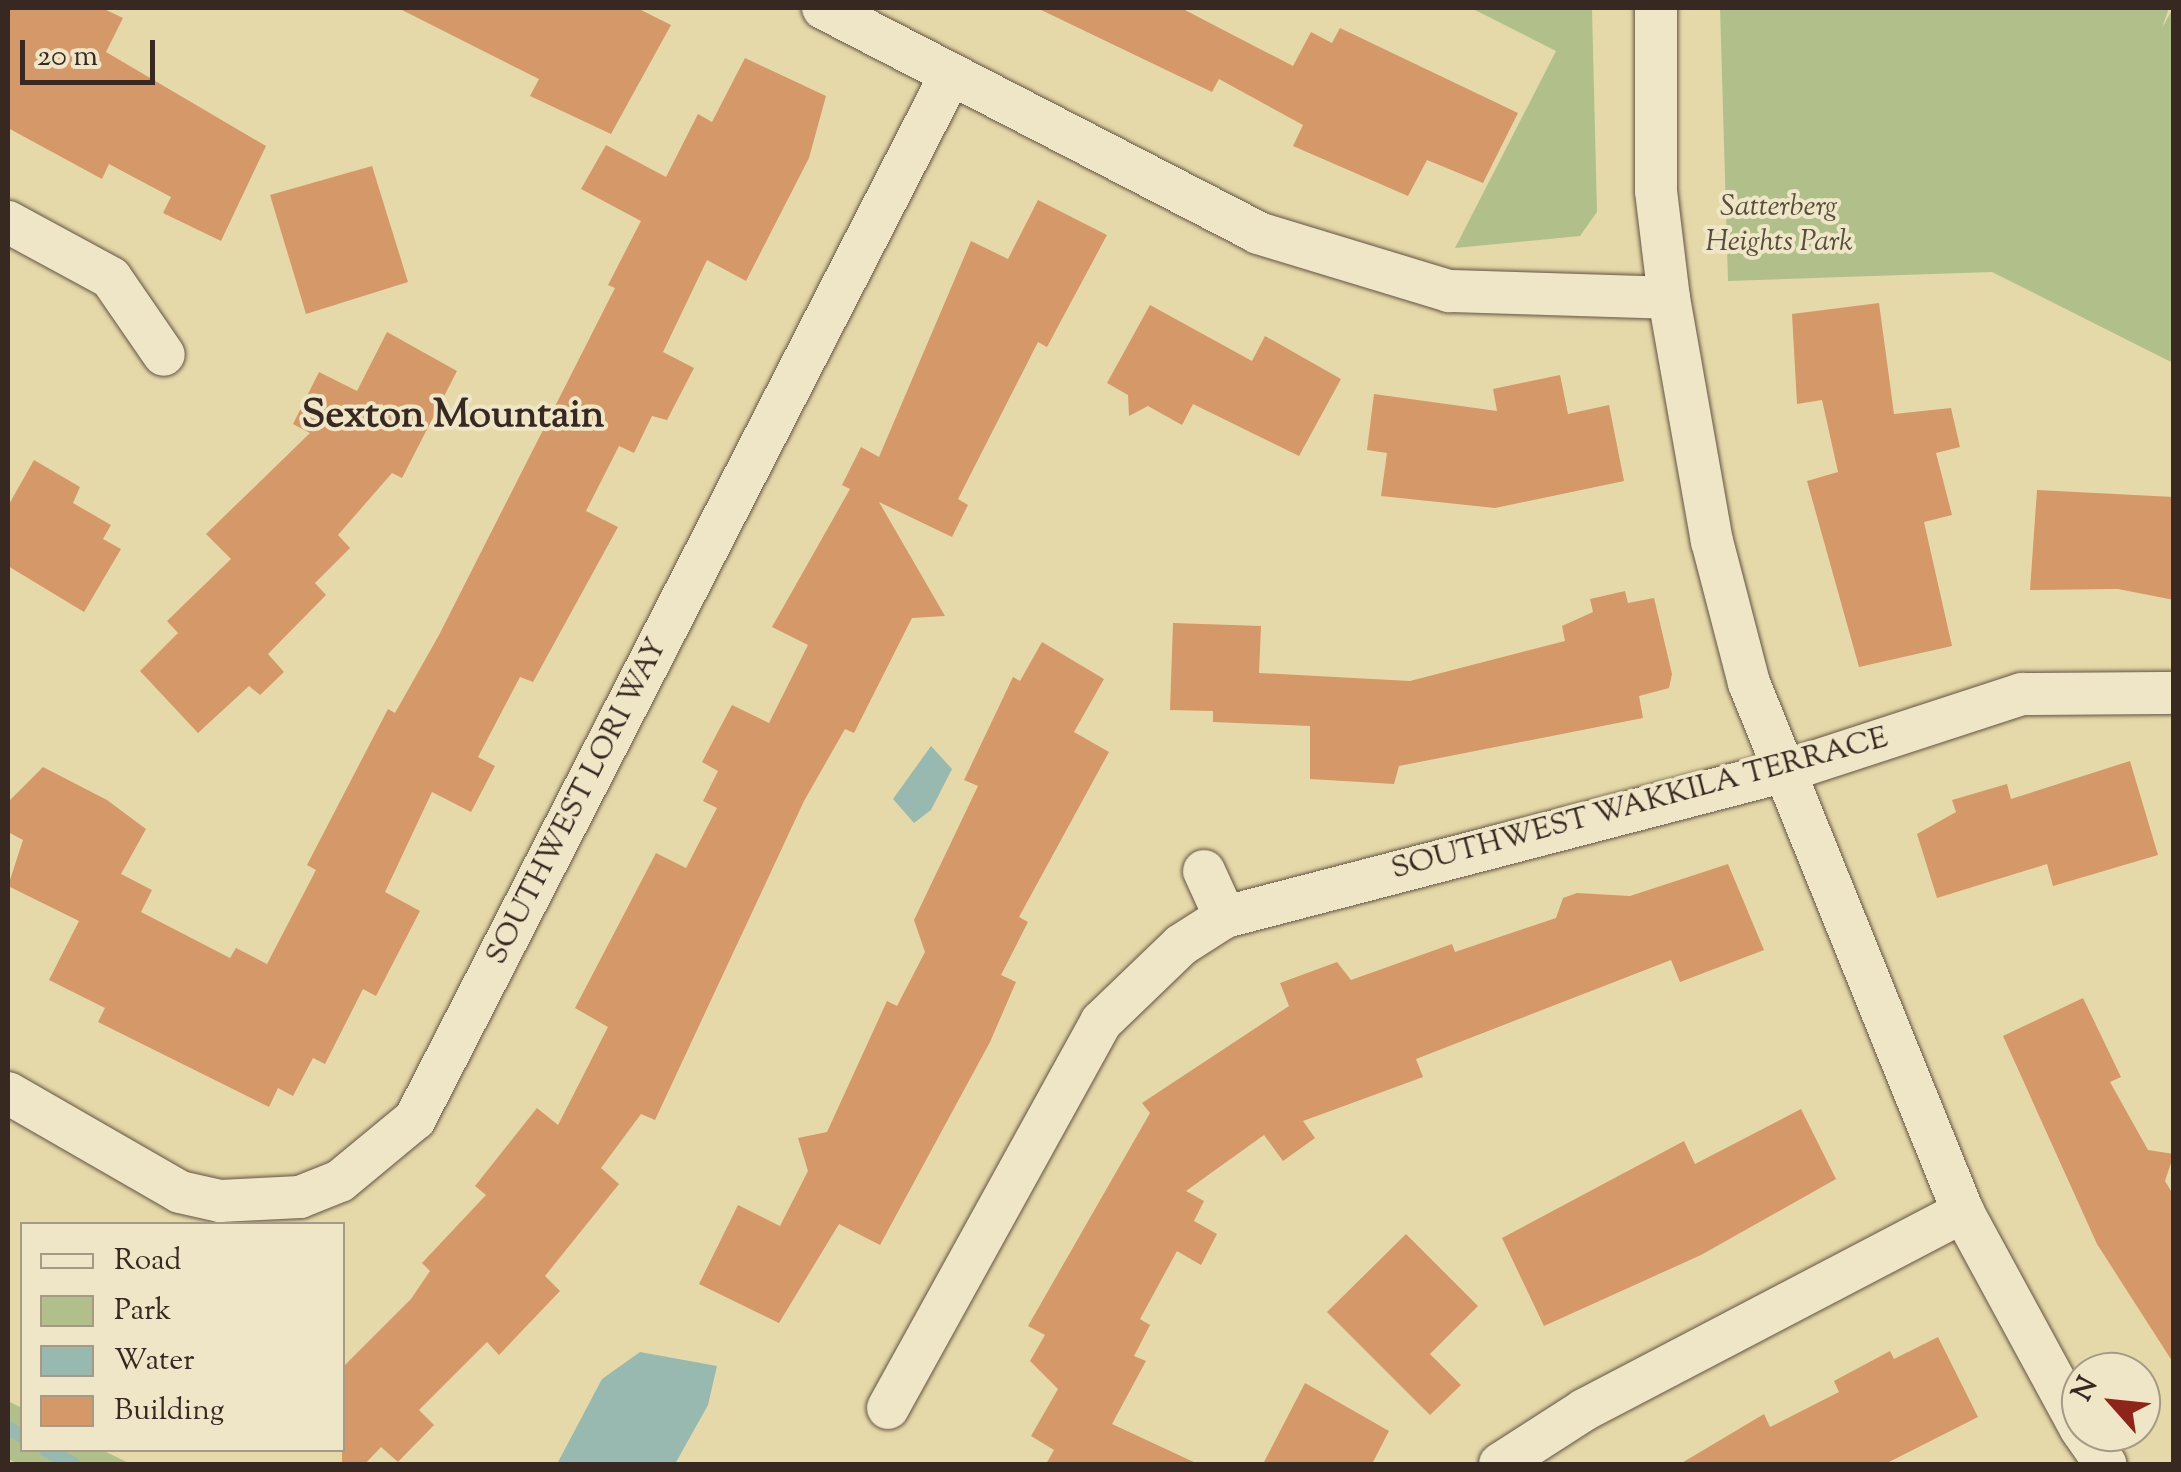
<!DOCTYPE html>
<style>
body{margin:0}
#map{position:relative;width:2181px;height:1472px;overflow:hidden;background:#e6d9a9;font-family:"Sorts Mill Goudy",serif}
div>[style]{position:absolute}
.green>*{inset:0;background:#b1c08b}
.water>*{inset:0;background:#97b9af}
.stream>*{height:14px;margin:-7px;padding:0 7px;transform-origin:7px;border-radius:7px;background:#97b9af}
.building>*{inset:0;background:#d59869}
.roads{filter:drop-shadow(0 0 2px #635444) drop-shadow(0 0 2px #635444)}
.street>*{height:42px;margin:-21px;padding:0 21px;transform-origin:21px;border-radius:21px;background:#efe6c7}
span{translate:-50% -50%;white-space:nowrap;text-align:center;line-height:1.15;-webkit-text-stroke:8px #efe6c7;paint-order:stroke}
.park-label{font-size:30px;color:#564e3c;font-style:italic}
.street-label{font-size:30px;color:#372822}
.district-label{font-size:40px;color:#372822;font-weight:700}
.frame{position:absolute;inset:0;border:10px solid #372822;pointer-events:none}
.legend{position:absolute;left:20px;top:1222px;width:325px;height:230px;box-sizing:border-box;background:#efe6c7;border:2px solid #a59a85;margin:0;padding:12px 18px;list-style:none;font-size:30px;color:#372822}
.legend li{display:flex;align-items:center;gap:20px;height:50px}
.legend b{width:50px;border:2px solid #a59a85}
.north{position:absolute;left:2061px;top:1352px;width:100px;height:100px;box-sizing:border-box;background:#efe6c7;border:2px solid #a59a85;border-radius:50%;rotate:297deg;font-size:28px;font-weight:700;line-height:40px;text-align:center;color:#372822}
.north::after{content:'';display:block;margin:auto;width:35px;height:45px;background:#8f2418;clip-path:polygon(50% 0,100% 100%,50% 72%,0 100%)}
.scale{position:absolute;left:20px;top:40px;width:135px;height:45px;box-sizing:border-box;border:5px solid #372822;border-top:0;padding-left:12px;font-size:30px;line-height:35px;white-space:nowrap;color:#372822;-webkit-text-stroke:8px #efe6c7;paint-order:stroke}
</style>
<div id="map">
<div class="green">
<div style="clip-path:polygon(1471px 8px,1592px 8px,1597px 212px,1580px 236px,1455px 248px,1556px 51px)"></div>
<div style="clip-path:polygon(1720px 8px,2169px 8px,2162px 28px,2173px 8px,2173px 363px,1992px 272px,1728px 281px)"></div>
<div style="clip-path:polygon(8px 1401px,22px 1408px,22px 1450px,102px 1450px,131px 1464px,19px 1464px,8px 1459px)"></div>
</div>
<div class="water">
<div style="clip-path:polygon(931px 746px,952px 769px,931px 810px,914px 823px,893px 799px)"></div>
<div style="clip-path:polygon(640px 1352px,717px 1366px,708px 1405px,675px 1464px,557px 1464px,602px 1379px)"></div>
</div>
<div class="stream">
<div style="left:8px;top:1428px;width:16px;rotate:30deg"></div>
<div style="left:46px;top:1450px;width:31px;rotate:27deg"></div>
</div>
<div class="building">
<div style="clip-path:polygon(8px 8px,102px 8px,123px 18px,106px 52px,266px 146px,221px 241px,163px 213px,171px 197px,109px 164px,102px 179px,8px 128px)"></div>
<div style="clip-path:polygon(398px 8px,637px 8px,671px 25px,611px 134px,530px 96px,539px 79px)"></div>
<div style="clip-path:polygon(1037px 8px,1181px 8px,1293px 66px,1311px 32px,1332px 43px,1340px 28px,1518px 113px,1483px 183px,1427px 160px,1408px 196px,1293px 146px,1303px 125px,1219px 79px,1212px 92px)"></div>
<div style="clip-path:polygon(745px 58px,826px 96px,809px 158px,746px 281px,707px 260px,663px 352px,694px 368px,667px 420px,652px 416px,634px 453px,619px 446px,586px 511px,618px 527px,533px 682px,520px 677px,478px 757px,495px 766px,471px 812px,432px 792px,385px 892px,420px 911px,376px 996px,363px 989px,325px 1064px,313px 1058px,293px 1096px,278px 1088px,269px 1107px,98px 1022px,105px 1008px,49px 980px,79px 921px,8px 886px,23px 840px,8px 832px,8px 802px,43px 767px,107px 800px,146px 829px,121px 874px,152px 890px,141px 912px,230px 958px,236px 948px,267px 964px,316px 870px,307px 865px,388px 709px,395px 713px,439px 635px,615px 288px,608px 285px,641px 221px,581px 189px,606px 145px,666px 177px,698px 114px,712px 122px)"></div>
<div style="clip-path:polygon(372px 166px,408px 282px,306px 314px,270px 195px)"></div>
<div style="clip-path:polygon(1038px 200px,1107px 235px,1047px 347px,1038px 342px,958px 499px,968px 505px,952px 537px,879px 502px,945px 616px,912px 618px,854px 733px,845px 729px,804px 801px,655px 1120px,641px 1114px,601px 1168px,619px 1184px,545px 1276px,560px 1291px,499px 1355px,487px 1342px,419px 1410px,434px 1425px,398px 1462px,381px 1447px,365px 1464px,342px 1464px,342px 1368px,411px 1299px,430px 1271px,422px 1263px,486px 1195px,475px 1186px,537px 1108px,558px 1125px,608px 1027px,575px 1008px,656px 853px,686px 868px,717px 808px,703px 801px,718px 771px,702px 762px,732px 705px,769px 723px,808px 645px,772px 627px,850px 489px,842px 485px,861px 447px,879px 457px,971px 241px,1008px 259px)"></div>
<div style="clip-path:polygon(1879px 303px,1894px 414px,1951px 408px,1960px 447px,1936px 453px,1952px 515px,1924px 522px,1952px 646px,1859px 667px,1807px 481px,1838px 472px,1822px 400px,1797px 404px,1792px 314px)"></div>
<div style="clip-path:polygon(1150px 305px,1252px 361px,1265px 336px,1341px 379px,1299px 456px,1193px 404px,1182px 425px,1148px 406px,1129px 416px,1128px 395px,1107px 383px)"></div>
<div style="clip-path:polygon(387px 332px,457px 371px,402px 478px,392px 473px,338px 535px,350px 548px,315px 583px,326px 595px,268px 654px,284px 672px,260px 695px,249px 686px,198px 733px,140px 671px,178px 633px,167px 621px,231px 559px,206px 534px,310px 433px,293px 424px,319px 372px,357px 391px)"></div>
<div style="clip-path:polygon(1560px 375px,1568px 414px,1609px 405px,1624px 481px,1495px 508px,1381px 496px,1387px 453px,1367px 450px,1374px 394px,1497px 411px,1493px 389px)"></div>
<div style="clip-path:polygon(34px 460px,80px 487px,73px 503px,111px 525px,103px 539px,121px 549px,84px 612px,8px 566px,8px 506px)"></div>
<div style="clip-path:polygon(2037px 490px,2174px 497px,2174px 600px,2118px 589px,2030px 590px)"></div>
<div style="clip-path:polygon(1625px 591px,1628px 603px,1654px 598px,1672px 674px,1669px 688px,1639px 696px,1643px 718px,1399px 766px,1394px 784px,1310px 779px,1310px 726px,1213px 722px,1213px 711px,1170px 710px,1173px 623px,1261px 626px,1259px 673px,1410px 681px,1565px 641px,1562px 626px,1593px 612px,1590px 599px)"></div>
<div style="clip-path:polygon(1042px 642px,1104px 679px,1074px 732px,1109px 752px,1019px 917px,1028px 922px,1001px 975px,1016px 982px,990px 1042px,880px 1245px,839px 1224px,779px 1323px,699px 1284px,738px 1205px,780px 1226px,808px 1171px,798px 1138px,827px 1132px,887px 1001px,897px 1006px,925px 952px,914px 920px,978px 786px,964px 780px,1013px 677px,1020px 681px)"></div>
<div style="clip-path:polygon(2130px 761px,2158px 855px,2053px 886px,2047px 864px,1937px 898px,1917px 834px,1956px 812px,1952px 800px,2007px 784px,2011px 799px)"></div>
<div style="clip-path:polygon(1728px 864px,1764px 950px,1680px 982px,1671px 960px,1416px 1059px,1423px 1077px,1303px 1121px,1315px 1138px,1283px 1161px,1264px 1135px,1186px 1191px,1204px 1201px,1194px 1221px,1217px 1234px,1201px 1265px,1177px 1251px,1140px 1319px,1150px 1325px,1134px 1356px,1146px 1361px,1112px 1424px,1198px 1464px,1046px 1464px,1054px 1450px,1031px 1436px,1058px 1389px,1030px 1361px,1045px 1335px,1028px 1326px,1150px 1113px,1142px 1103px,1289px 1006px,1280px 983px,1337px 962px,1351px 980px,1452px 944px,1455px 952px,1556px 918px,1563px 898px,1577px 893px,1630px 896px)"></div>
<div style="clip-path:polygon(2083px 998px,2121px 1077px,2110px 1082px,2148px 1150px,2174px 1154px,2165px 1181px,2174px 1196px,2174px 1364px,2097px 1244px,2003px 1036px)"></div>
<div style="clip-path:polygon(1801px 1109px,1836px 1179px,1701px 1255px,1544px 1326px,1502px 1238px,1684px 1141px,1695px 1164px)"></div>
<div style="clip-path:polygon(1406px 1234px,1478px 1306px,1430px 1354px,1461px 1385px,1430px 1415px,1327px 1312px)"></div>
<div style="clip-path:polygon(1938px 1337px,1978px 1417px,1885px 1464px,1680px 1464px,1764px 1414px,1770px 1427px,1839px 1392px,1834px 1381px,1890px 1351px,1894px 1359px)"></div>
<div style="clip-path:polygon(1305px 1383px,1389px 1431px,1372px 1464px,1263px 1464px)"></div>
</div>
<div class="roads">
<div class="street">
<div style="left:823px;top:8px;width:490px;rotate:27.3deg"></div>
<div style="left:1258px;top:233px;width:200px;rotate:16.9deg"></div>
<div style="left:1449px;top:291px;width:220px;rotate:1.8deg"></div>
<div style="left:1656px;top:8px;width:183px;rotate:90deg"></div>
<div style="left:1656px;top:191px;width:108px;rotate:83.1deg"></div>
<div style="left:1669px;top:298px;width:247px;rotate:80deg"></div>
<div style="left:1712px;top:541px;width:147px;rotate:75.4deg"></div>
<div style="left:1749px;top:683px;width:571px;rotate:67.97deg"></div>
<div style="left:1963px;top:1212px;width:247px;rotate:61.5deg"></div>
<div style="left:8px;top:222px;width:117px;rotate:28.5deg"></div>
<div style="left:111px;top:278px;width:93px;rotate:55.5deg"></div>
<div style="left:1204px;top:871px;width:51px;rotate:65.5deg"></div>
<div style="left:8px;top:1093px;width:198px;rotate:29.9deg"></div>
<div style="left:180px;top:1192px;width:41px;rotate:12.7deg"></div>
<div style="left:220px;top:1201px;width:80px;rotate:-2.9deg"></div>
<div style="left:300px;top:1197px;width:43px;rotate:-21.8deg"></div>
<div style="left:340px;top:1181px;width:97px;rotate:-39.6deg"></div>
<div style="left:415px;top:1119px;width:1174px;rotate:-62.85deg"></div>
<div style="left:888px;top:1408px;width:441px;rotate:-61.1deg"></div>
<div style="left:1101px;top:1022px;width:111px;rotate:-43.9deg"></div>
<div style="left:1181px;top:945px;width:52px;rotate:-32.5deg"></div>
<div style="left:1225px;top:917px;width:580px;rotate:-14.59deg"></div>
<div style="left:1786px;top:771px;width:248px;rotate:-18.1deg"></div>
<div style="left:2022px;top:694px;width:152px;rotate:-0.4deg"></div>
<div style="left:2083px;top:1432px;width:39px;rotate:55deg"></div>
<div style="left:1500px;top:1464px;width:100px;rotate:-32.7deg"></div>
<div style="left:1584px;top:1410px;width:428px;rotate:-27.6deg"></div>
</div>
</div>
<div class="park-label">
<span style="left:1779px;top:225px">Satterberg<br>Heights Park</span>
</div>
<div class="street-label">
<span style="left:578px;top:802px;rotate:-63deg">SOUTHWEST LORI WAY</span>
<span style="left:1640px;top:805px;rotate:-15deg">SOUTHWEST WAKKILA TERRACE</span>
</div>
<div class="district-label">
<span style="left:453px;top:417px">Sexton Mountain</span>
</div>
<div class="frame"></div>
<ul class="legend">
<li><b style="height:12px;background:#efe6c7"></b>Road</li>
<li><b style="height:28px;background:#b1c08b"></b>Park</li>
<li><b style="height:28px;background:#97b9af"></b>Water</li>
<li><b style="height:28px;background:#d59869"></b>Building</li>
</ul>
<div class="north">N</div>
<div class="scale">20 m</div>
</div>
